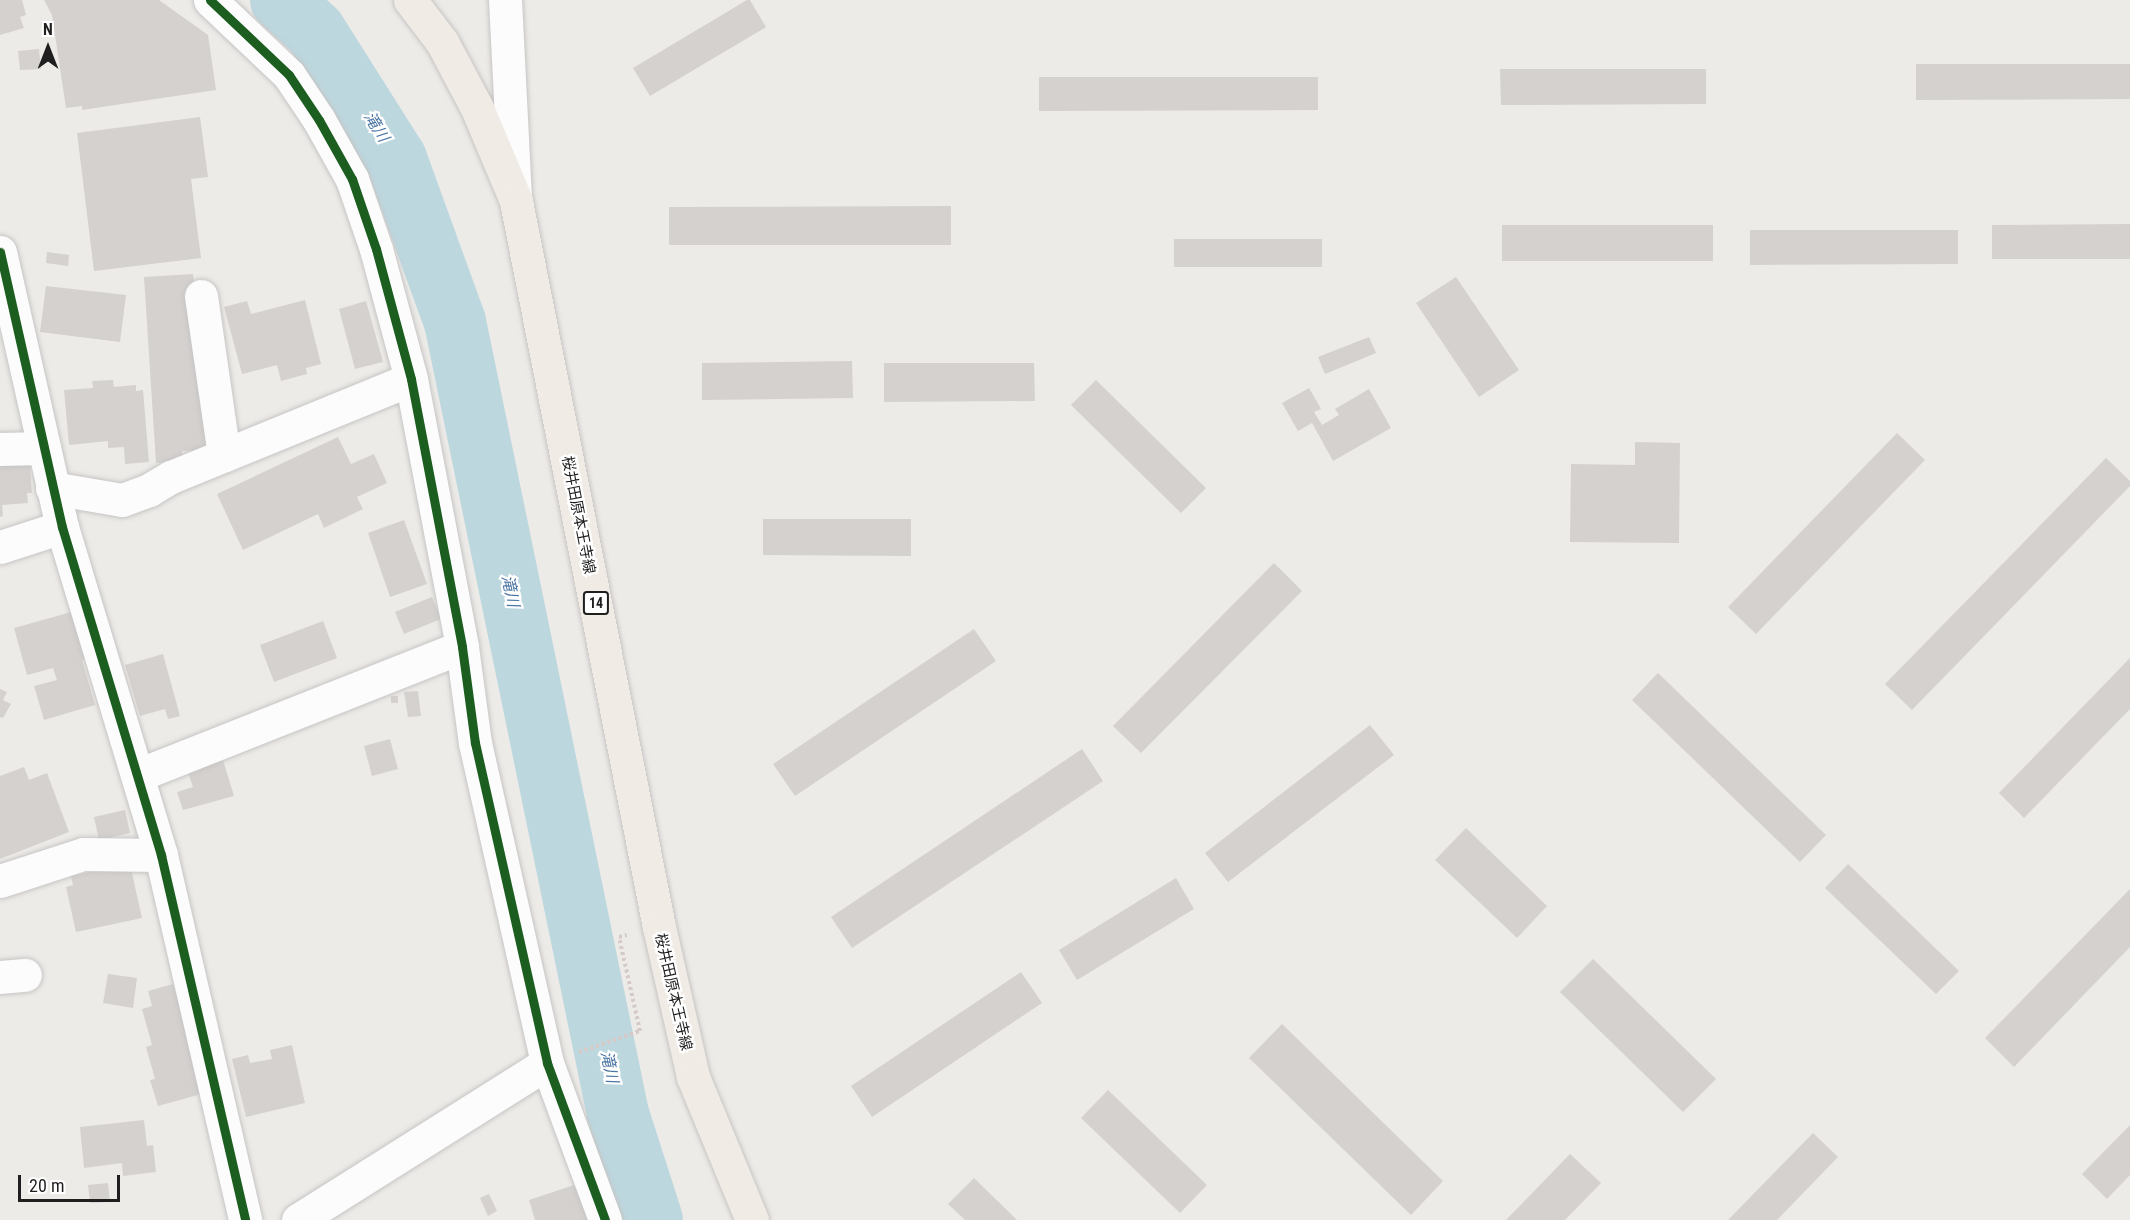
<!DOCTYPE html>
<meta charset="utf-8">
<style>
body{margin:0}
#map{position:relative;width:2130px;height:1220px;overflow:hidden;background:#edebe8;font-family:"Roboto Condensed","Noto Sans JP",sans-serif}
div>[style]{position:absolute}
.river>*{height:62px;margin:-31px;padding:0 31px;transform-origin:31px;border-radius:31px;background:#bdd7df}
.building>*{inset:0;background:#d4d1cf}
.path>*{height:4px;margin-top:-2px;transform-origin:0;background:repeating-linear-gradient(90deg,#d6cac8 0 3px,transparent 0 6px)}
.roads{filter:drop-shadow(0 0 2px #c6c5c4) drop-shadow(0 0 2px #c6c5c4)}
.minor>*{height:33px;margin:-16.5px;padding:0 16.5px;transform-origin:16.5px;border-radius:16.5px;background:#fcfcfc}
.major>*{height:33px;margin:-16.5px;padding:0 16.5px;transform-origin:16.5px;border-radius:16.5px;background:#f0ece5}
.cycleway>*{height:9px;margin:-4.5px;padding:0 4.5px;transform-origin:4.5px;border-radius:4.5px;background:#1b5e20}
span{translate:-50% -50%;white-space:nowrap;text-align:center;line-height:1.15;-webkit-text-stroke:4.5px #fff;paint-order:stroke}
.shield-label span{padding:2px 4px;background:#fff;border:2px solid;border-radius:4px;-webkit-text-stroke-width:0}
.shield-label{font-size:14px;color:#1f1f1f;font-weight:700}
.street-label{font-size:15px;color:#1f1f1f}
.water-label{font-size:16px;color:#4c76a3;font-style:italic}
.north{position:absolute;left:18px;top:18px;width:60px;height:60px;-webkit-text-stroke:4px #fff;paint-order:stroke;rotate:0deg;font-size:16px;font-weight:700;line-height:24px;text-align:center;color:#1f1f1f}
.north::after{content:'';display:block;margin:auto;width:21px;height:27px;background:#1f1f1f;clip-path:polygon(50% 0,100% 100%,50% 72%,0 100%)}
.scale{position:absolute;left:18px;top:1175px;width:102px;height:27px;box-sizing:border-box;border:3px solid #1f1f1f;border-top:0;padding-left:8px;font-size:18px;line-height:21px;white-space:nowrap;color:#1f1f1f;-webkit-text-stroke:4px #fff;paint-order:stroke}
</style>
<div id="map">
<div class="river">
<div style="left:281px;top:0;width:46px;rotate:42.4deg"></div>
<div style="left:315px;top:31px;width:151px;rotate:57.7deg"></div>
<div style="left:396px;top:159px;width:173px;rotate:70.1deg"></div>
<div style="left:455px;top:322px;width:809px;rotate:78.37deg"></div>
<div style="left:618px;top:1114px;width:111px;rotate:72.2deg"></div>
</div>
<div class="building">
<div style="clip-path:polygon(0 0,22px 0,26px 15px,20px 17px,24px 28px,0 35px)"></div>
<div style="clip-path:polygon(44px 0,159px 0,208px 35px,216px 90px,82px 110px,82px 106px,66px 108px,52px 15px)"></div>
<div style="clip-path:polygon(747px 0,750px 0,766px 27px,650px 96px,633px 68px)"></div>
<div style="clip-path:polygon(39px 49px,41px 69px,20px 70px,18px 51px)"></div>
<div style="clip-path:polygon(1916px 64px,2130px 64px,2130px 99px,1916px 100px)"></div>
<div style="clip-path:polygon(1500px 69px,1706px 69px,1706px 104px,1501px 105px)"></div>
<div style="clip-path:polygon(1039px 77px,1318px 77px,1318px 110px,1039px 111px)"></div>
<div style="clip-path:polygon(200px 117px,208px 177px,191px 179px,201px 258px,94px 271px,77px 133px)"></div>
<div style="clip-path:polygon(951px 206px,951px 245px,669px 245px,669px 207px)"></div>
<div style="clip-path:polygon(2130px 224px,2130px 259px,1992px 259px,1992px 225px)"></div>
<div style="clip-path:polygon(1502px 225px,1713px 225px,1713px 261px,1502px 261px)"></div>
<div style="clip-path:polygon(1750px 230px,1958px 230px,1958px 264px,1750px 265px)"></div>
<div style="clip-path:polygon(1174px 239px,1322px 239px,1322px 267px,1174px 267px)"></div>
<div style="clip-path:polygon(47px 252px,69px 255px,68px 266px,46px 263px)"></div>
<div style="clip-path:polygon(193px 274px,207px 450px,182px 451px,182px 461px,156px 463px,144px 277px)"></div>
<div style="clip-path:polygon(1456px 277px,1519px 370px,1479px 397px,1416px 303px)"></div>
<div style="clip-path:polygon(46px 286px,126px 295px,120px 342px,40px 332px)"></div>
<div style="clip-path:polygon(305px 300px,321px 364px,306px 368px,307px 374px,281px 381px,277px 365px,242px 374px,224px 307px,247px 301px,251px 314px)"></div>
<div style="clip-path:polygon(366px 301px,383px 362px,355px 369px,339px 309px)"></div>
<div style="clip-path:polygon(1369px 337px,1376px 353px,1325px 374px,1318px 357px)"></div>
<div style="clip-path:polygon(852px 361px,853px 398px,702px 400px,702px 363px)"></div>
<div style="clip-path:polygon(884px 363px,1034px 363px,1035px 401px,884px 402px)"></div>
<div style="clip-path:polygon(113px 380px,114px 387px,136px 385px,136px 391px,143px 390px,149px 462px,125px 464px,124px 447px,108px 448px,108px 441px,69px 445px,64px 390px,93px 388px,92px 381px)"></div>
<div style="clip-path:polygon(1096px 380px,1206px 488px,1181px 513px,1071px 405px)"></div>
<div style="clip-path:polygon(1309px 388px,1321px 409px,1314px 412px,1322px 425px,1339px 415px,1335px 409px,1369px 389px,1391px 428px,1333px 461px,1312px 423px,1298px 431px,1282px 403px)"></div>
<div style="clip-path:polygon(1897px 433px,1925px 460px,1756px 634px,1728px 607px)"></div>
<div style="clip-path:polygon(338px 437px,351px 464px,374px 454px,387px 483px,357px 497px,363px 509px,324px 528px,318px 514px,243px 550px,217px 494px)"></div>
<div style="clip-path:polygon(1635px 442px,1680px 443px,1679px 543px,1570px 542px,1571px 464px,1635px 465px)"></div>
<div style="clip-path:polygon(29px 458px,32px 493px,27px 493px,28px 503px,2px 505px,3px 516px,0 517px,0 461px)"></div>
<div style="clip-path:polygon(2106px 458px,2130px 481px,2130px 486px,1912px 710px,1885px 684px)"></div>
<div style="clip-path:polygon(763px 519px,911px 519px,911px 556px,763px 555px)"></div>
<div style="clip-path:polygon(404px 520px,427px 584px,390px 597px,368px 533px)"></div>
<div style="clip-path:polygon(1274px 563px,1302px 591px,1141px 753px,1113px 726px)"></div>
<div style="clip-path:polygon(432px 597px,441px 619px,404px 634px,395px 612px)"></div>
<div style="clip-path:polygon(75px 611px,88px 658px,82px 660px,95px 705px,44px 720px,34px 686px,57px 680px,53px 668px,27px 675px,14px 628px)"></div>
<div style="clip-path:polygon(323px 621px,337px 658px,274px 682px,260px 645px)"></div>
<div style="clip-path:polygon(974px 629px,996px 661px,795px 796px,773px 764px)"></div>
<div style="clip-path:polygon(163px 654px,180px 716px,168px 719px,165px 709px,140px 716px,125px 665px)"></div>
<div style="clip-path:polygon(2130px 658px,2130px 709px,2024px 818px,1999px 793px)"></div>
<div style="clip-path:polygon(1658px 673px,1826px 835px,1800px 862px,1632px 700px)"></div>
<div style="clip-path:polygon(0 689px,7px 692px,3px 700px,11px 704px,3px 718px,0 717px)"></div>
<div style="clip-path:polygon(418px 691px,421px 716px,408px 717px,404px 692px)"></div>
<div style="clip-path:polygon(391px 696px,398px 696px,398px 703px,391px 703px)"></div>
<div style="clip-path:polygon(1370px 725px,1394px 755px,1228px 882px,1205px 853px)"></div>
<div style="clip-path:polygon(390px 739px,398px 769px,372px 776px,364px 746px)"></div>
<div style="clip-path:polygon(1082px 749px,1103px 781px,852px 948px,831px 917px)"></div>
<div style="clip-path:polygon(223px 760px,234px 796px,183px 810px,177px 792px,193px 787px,187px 770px)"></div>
<div style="clip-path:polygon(24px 767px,29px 780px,47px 773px,69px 832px,0 859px,0 776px)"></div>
<div style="clip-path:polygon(125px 810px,130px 833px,99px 840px,94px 817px)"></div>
<div style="clip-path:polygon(1466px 828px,1547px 906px,1517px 938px,1435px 860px)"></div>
<div style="clip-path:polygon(130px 864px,142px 918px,76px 932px,66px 887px,73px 885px,71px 876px)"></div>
<div style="clip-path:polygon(1848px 864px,1959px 971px,1936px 994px,1825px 888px)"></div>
<div style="clip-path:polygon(1176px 878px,1194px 909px,1077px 980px,1059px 950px)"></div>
<div style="clip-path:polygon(2130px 889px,2130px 947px,2014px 1067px,1985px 1038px)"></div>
<div style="clip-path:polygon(1593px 959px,1716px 1079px,1683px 1112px,1560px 992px)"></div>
<div style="clip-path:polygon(1021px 972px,1042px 1003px,872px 1117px,851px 1086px)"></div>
<div style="clip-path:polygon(108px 974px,137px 978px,133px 1008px,103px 1003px)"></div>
<div style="clip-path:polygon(173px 984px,205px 1093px,158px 1106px,150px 1080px,155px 1079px,146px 1047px,152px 1045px,142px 1009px,152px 1006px,148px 991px)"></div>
<div style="clip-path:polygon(1282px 1024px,1443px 1181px,1411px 1215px,1249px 1058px)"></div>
<div style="clip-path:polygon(292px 1045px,305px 1103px,246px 1117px,232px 1059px,248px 1055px,250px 1063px,272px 1059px,270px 1050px)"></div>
<div style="clip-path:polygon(1108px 1090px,1207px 1185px,1180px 1213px,1081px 1118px)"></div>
<div style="clip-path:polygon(144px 1120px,147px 1146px,153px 1145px,156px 1172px,123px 1176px,122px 1163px,84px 1168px,80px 1127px)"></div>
<div style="clip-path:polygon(2130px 1125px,2130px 1175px,2107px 1199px,2082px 1174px)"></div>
<div style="clip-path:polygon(1813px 1133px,1838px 1157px,1777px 1220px,1728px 1220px)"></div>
<div style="clip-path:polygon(1570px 1154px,1601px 1183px,1565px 1220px,1506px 1220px)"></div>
<div style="clip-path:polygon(974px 1178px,1017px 1220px,965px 1220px,948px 1204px)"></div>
<div style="clip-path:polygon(108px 1183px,110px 1202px,90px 1203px,88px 1185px)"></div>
<div style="clip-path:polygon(580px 1183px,592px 1220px,535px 1220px,529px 1200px)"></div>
<div style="clip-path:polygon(489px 1194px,497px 1211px,488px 1216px,480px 1198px)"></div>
</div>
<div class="path">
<div style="left:579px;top:1052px;width:65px;rotate:-19deg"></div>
<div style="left:640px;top:1031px;width:96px;rotate:-102.6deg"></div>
<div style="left:619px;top:937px;width:8px;rotate:-14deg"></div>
</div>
<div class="roads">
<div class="minor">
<div style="left:210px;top:0;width:109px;rotate:43.5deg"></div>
<div style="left:289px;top:75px;width:54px;rotate:56.3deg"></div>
<div style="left:319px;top:120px;width:68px;rotate:60.8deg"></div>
<div style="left:352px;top:179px;width:74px;rotate:71.1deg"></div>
<div style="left:376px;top:249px;width:135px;rotate:74.9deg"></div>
<div style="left:411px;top:379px;width:273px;rotate:79.2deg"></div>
<div style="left:462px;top:647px;width:97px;rotate:82.3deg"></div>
<div style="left:475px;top:743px;width:328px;rotate:77.3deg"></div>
<div style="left:547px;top:1063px;width:167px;rotate:69.7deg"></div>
<div style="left:505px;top:0;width:196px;rotate:87.1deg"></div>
<div style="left:0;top:252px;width:282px;rotate:77.3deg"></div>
<div style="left:62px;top:527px;width:343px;rotate:73.2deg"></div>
<div style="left:161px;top:855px;width:375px;rotate:77deg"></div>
<div style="left:201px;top:296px;width:161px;rotate:81.8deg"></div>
<div style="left:0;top:449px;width:44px;rotate:-1.3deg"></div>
<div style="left:52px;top:488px;width:71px;rotate:9.7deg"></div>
<div style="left:122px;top:500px;width:29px;rotate:-20deg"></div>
<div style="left:149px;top:490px;width:26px;rotate:-31deg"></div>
<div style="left:171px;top:477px;width:259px;rotate:-22.2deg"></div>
<div style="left:0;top:547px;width:65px;rotate:-17.9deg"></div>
<div style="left:138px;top:775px;width:348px;rotate:-21.6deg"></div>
<div style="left:0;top:881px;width:87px;rotate:-18deg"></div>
<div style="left:83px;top:854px;width:78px;rotate:0.7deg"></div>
<div style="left:0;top:977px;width:25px;rotate:-5deg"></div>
<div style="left:298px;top:1220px;width:294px;rotate:-32.2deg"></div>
</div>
<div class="major">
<div style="left:410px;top:0;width:53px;rotate:52.7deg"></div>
<div style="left:442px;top:42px;width:75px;rotate:62.1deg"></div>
<div style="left:477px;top:108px;width:101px;rotate:67.2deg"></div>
<div style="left:516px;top:201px;width:740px;rotate:78.86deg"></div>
<div style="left:659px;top:927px;width:154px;rotate:77.2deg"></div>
<div style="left:693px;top:1077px;width:155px;rotate:67.6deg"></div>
</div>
</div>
<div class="cycleway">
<div style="left:210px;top:0;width:109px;rotate:43.5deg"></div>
<div style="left:289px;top:75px;width:54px;rotate:56.3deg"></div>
<div style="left:319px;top:120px;width:68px;rotate:60.8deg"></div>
<div style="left:352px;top:179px;width:74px;rotate:71.1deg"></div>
<div style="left:376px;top:249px;width:135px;rotate:74.9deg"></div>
<div style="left:411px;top:379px;width:273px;rotate:79.2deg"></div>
<div style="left:462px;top:647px;width:97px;rotate:82.3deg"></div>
<div style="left:475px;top:743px;width:328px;rotate:77.3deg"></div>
<div style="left:547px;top:1063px;width:167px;rotate:69.7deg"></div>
<div style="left:0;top:252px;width:282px;rotate:77.3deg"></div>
<div style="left:62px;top:527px;width:343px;rotate:73.2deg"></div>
<div style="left:161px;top:855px;width:375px;rotate:77deg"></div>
</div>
<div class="shield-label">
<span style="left:596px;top:603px">14</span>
</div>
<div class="street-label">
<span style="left:578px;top:515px;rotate:79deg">桜井田原本王寺線</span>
<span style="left:673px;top:992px;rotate:77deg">桜井田原本王寺線</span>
</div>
<div class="water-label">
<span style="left:376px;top:127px;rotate:58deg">滝川</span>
<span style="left:510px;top:591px;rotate:78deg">滝川</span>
<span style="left:609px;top:1067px;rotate:78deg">滝川</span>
</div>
<div class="north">N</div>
<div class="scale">20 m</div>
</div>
